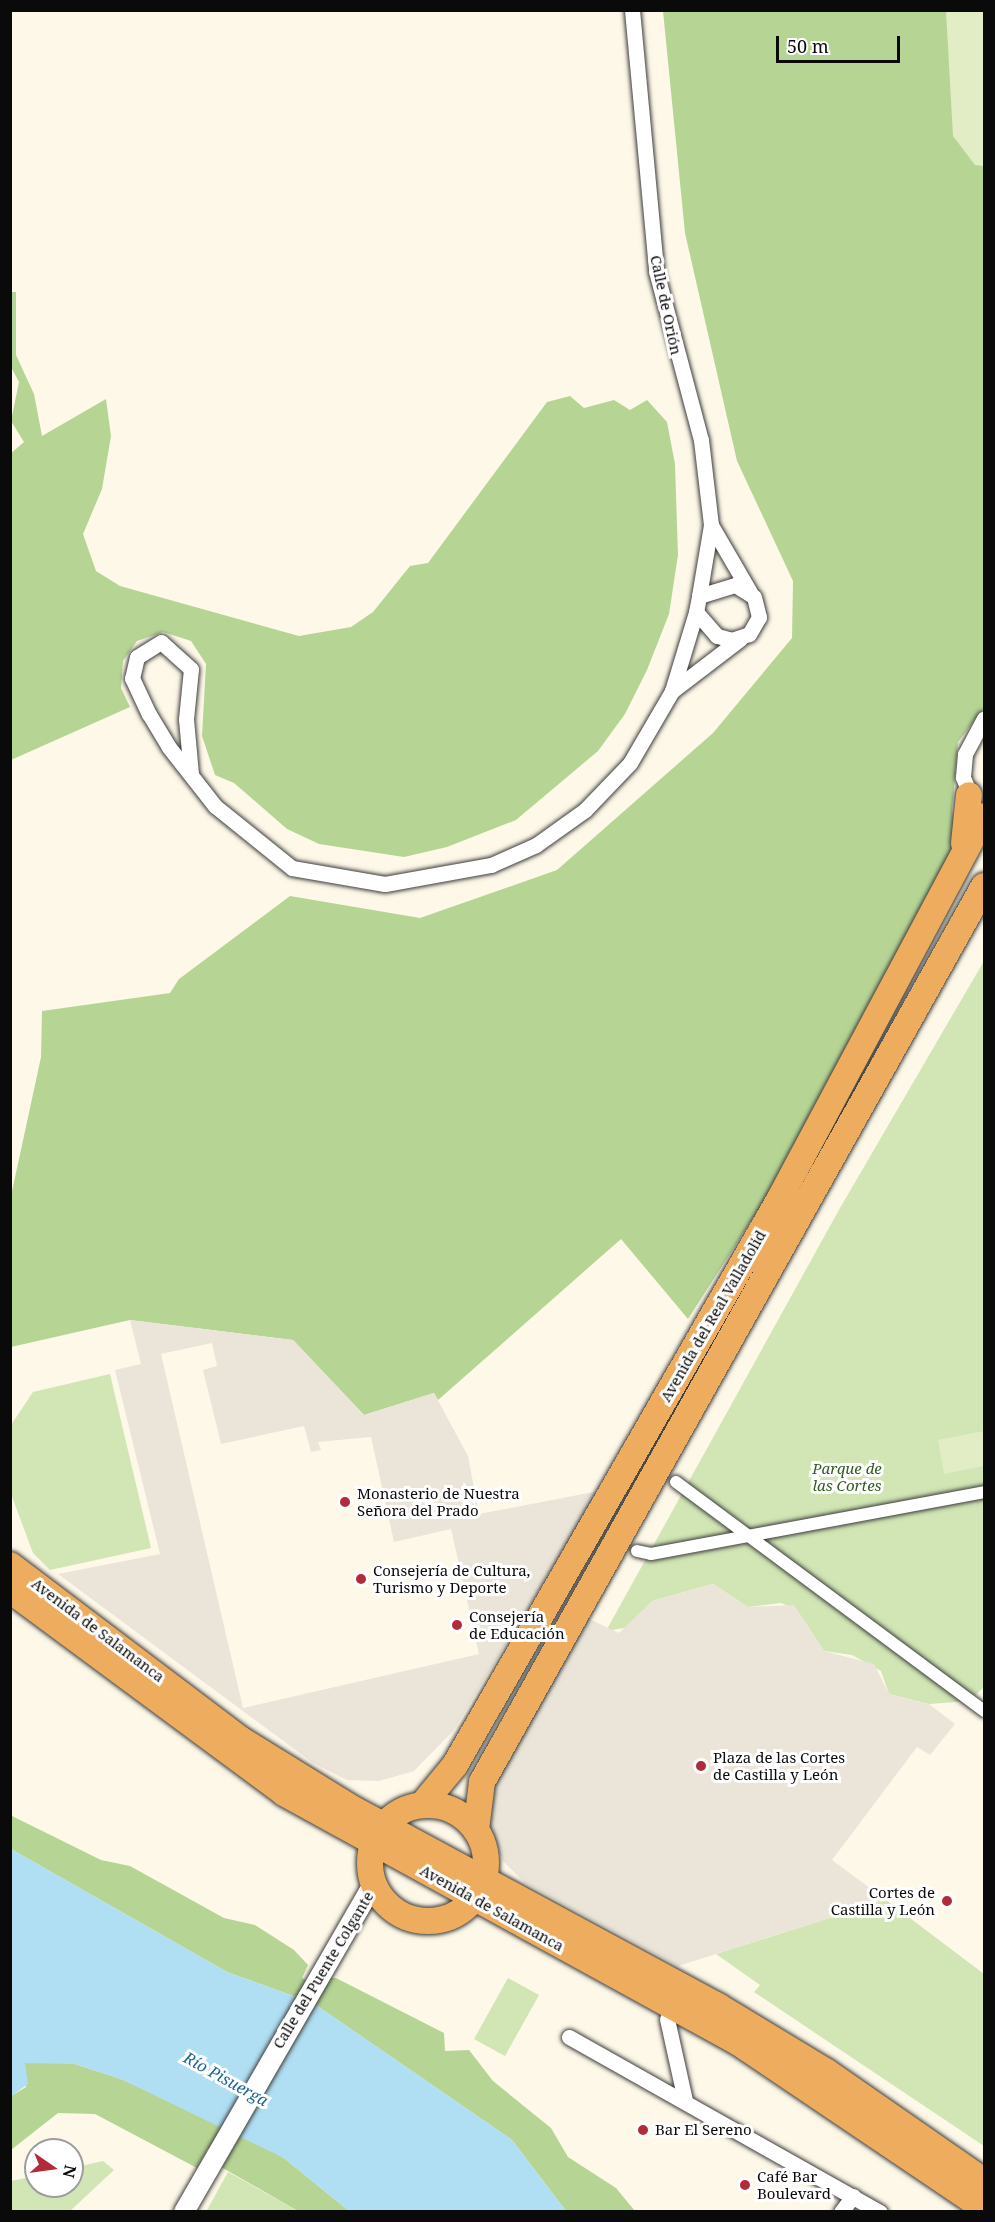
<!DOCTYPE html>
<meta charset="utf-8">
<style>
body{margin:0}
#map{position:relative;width:995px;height:2222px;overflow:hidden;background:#fef8e8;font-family:"Noto Serif",serif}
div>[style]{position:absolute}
.green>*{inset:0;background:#d1e5b5}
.forest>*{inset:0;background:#b6d595}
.pitch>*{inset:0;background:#e2edc6}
.plaza>*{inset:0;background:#ebe5d9}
.water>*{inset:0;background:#b0def2}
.roads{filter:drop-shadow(0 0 2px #3d3d3d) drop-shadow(0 0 2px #3d3d3d)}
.pedestrian>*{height:12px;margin:-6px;padding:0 6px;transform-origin:6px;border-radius:6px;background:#fff}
.minor>*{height:15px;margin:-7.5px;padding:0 7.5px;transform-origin:7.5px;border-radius:7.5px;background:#fff}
.tertiary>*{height:20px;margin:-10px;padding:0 10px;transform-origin:10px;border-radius:10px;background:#fff}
.trunk>*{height:26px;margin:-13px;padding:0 13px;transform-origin:13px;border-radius:13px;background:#eeac5e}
.trunk>.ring{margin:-13px;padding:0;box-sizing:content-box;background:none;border:26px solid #eeac5e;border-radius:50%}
.dots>*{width:16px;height:16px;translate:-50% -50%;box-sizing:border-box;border:3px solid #fff;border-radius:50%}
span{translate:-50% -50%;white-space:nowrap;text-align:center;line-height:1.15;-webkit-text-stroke:6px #fff;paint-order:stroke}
.street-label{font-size:15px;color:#0a0a0a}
.park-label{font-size:15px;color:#305d1f;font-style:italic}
.poi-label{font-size:15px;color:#0a0a0a}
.left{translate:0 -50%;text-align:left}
.right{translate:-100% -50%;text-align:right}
.water-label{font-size:16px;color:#1c6793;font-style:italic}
.frame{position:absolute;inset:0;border:12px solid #0a0a0a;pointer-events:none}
.north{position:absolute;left:24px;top:2138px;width:60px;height:60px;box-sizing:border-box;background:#fff;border:2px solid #9d9d9d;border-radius:50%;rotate:103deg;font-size:16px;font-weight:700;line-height:24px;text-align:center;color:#0a0a0a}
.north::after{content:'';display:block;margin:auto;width:21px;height:27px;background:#b12b3a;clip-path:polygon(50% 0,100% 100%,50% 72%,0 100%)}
.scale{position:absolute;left:776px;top:36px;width:124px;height:27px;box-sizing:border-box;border:3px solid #0a0a0a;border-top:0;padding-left:8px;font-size:18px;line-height:21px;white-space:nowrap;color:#0a0a0a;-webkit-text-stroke:4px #fff;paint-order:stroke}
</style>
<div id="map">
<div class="green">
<div style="clip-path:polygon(984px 961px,984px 1687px,969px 1701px,929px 1704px,889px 1694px,881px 1671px,852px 1655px,824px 1651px,797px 1610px,781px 1603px,748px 1607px,713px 1584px,652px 1601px,630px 1627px,606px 1631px,840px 1208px)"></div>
<div style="clip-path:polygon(110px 1374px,151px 1548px,50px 1570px,33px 1553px,11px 1494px,11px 1425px,33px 1392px)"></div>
<div style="clip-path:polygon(886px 1900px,984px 1974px,984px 2146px,754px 1992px,760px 1985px,716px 1954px)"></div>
<div style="clip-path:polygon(508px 1978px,539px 1995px,505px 2056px,474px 2039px)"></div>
<div style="clip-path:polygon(103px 2161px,114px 2170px,70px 2211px,11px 2211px,11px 2181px,36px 2176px,36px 2186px,72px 2186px,72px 2168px)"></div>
<div style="clip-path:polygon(228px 2172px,298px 2211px,206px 2212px)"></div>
</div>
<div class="forest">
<div style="clip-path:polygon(663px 11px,984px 11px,984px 708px,958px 742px,952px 810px,956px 837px,948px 858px,769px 1193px,688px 1319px,621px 1239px,438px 1400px,434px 1393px,364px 1415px,293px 1340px,130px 1320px,11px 1347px,11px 1196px,41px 1057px,42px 1011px,170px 993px,179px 979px,290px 896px,420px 918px,557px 870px,713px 733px,792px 638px,793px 581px,737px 461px,685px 233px)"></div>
<div style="clip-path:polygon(11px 292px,16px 292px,16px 355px,34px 394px,42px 436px,106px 399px,111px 436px,102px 489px,83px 534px,96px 571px,120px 586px,299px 636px,351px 627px,373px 612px,410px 566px,428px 563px,547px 402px,570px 396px,584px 408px,614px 400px,630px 410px,647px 400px,667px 422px,675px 464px,678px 555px,669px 614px,647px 670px,625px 714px,598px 751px,516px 820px,447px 847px,404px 857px,319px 844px,287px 829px,234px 783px,215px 775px,202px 736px,206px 664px,191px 641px,163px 632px,137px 641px,123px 661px,121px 688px,130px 707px,11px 760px,10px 454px,24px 442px,11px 421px,19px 382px,11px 367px)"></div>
<div style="clip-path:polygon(10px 1815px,101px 1860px,130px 1866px,224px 1918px,255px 1925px,294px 1950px,308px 1965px,302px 1978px,321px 1988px,328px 1978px,336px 1978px,444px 2033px,445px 2051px,469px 2050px,493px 2081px,551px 2128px,568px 2157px,616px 2188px,635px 2211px,566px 2211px,512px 2140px,313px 2003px,227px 1972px,11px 1849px)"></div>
<div style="clip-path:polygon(34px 2060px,75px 2064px,121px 2079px,252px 2140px,284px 2158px,349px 2211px,298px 2211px,221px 2167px,224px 2158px,208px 2148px,197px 2168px,95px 2114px,58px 2113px,11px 2150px,11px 2096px,26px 2087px,24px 2063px)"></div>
</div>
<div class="pitch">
<div style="clip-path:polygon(946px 11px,984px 11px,984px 166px,975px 165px,953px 136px)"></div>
<div style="clip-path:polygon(984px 1431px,984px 1466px,944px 1474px,938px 1440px)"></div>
</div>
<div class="plaza">
<div style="clip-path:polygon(evenodd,130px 1320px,293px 1340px,364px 1415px,434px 1393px,468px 1456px,479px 1514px,599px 1491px,453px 1731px,414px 1771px,379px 1781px,347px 1780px,313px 1763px,58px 1574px,160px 1554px,115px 1370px,141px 1364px,130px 1320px,212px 1343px,217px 1366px,203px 1370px,221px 1444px,304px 1426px,311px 1452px,321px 1450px,318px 1442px,371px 1437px,394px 1542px,451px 1529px,479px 1654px,243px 1708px,161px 1354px,212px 1343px)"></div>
<div style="clip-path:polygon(713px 1584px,748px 1607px,794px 1605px,824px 1651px,874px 1664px,889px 1694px,929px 1704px,955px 1724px,930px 1755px,917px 1747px,832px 1860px,886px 1900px,678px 1966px,525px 1883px,503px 1861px,488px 1824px,493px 1777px,587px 1618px,619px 1633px,652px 1601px)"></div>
</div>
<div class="water">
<div style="clip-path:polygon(11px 1849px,227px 1972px,313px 2003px,512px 2140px,566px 2211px,349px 2211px,284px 2158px,121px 2079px,75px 2064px,25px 2063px,28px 2084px,11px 2096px)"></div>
</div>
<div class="roads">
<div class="pedestrian">
<div style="left:676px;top:1482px;width:384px;rotate:36.6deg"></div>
<div style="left:637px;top:1551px;width:14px;rotate:12deg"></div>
<div style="left:651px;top:1554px;width:339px;rotate:-10.5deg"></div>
</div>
<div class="minor">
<div style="left:632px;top:10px;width:262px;rotate:84.7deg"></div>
<div style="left:656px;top:271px;width:175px;rotate:75.1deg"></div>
<div style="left:701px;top:440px;width:86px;rotate:83.3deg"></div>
<div style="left:711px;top:525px;width:72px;rotate:99.6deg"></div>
<div style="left:711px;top:525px;width:78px;rotate:59.8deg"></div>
<div style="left:735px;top:585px;width:22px;rotate:32deg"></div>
<div style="left:754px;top:597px;width:21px;rotate:76deg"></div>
<div style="left:759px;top:617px;width:20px;rotate:120deg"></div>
<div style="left:749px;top:634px;width:18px;rotate:161deg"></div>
<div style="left:732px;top:640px;width:16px;rotate:-165deg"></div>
<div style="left:717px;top:636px;width:32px;rotate:-131deg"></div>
<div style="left:696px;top:612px;width:16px;rotate:-79deg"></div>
<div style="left:699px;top:596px;width:38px;rotate:-17deg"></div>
<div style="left:672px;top:691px;width:86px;rotate:-37.4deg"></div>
<div style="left:191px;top:774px;width:55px;rotate:-95.2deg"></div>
<div style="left:186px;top:719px;width:50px;rotate:-84.3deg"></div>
<div style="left:191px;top:669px;width:40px;rotate:-138deg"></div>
<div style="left:161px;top:642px;width:28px;rotate:148deg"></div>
<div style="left:137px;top:657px;width:22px;rotate:103deg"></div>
<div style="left:132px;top:678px;width:40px;rotate:65deg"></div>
<div style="left:149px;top:714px;width:37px;rotate:59deg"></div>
<div style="left:168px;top:746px;width:76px;rotate:51.9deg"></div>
<div style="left:215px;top:806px;width:99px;rotate:38.8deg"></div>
<div style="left:292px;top:868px;width:94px;rotate:9.8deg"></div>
<div style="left:385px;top:884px;width:108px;rotate:-10.2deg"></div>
<div style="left:491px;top:865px;width:49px;rotate:-24deg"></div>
<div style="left:536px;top:845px;width:60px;rotate:-35.5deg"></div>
<div style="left:585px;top:810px;width:65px;rotate:-46.2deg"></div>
<div style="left:630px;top:763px;width:83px;rotate:-59.7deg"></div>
<div style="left:672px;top:691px;width:83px;rotate:-73.1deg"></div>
<div style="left:973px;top:801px;width:26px;rotate:-113deg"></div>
<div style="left:963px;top:777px;width:23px;rotate:-85deg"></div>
<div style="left:965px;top:754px;width:40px;rotate:-62deg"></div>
<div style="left:667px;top:2019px;width:83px;rotate:77.5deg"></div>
<div style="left:569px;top:2037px;width:357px;rotate:29.4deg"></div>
<div style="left:841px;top:2212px;width:20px;rotate:-53deg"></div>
</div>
<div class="tertiary">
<div style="left:184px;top:2212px;width:378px;rotate:-60deg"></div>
</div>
<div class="trunk">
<div style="left:964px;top:843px;width:48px;rotate:-84.1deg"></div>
<div style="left:10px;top:1565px;width:288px;rotate:37.1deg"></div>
<div style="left:240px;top:1739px;width:127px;rotate:31.8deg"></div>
<div style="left:348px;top:1806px;width:421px;rotate:28.4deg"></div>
<div style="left:718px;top:2006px;width:127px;rotate:31.2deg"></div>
<div style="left:827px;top:2072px;width:191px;rotate:34.8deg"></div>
<div style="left:10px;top:1590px;width:341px;rotate:36.5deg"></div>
<div style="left:284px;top:1793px;width:519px;rotate:28.79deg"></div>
<div style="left:739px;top:2043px;width:295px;rotate:34deg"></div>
<div class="ring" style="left:370px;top:1805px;width:90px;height:90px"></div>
<div style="left:422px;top:1805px;width:52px;rotate:-50.5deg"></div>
<div style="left:455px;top:1765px;width:651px;rotate:-60.17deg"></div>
<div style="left:779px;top:1200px;width:435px;rotate:-61.9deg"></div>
<div style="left:476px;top:1830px;width:48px;rotate:-82.9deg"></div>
<div style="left:482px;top:1782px;width:1027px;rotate:-60.74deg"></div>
</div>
</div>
<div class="dots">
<div style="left:345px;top:1502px;background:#b12b3a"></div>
<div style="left:361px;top:1579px;background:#b12b3a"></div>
<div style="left:457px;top:1625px;background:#b12b3a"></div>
<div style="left:701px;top:1766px;background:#b12b3a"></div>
<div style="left:947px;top:1901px;background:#b12b3a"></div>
<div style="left:643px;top:2130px;background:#b12b3a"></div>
<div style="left:745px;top:2185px;background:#b12b3a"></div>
</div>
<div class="street-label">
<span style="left:666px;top:305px;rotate:78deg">Calle de Orión</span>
<span style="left:713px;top:1316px;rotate:-60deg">Avenida del Real Valladolid</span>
<span style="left:98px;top:1630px;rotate:37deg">Avenida de Salamanca</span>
<span style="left:492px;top:1908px;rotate:29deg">Avenida de Salamanca</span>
<span style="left:323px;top:1970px;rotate:-59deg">Calle del Puente Colgante</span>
</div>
<div class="park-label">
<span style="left:847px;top:1477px">Parque de<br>las Cortes</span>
</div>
<div class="poi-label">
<span class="left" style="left:357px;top:1502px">Monasterio de Nuestra<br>Señora del Prado</span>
<span class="left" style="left:373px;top:1579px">Consejería de Cultura,<br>Turismo y Deporte</span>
<span class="left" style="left:469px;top:1625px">Consejería<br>de Educación</span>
<span class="left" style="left:713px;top:1766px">Plaza de las Cortes<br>de Castilla y León</span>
<span class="right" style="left:935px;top:1901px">Cortes de<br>Castilla y León</span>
<span class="left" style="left:655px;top:2130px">Bar El Sereno</span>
<span class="left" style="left:757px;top:2185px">Café Bar<br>Boulevard</span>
</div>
<div class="water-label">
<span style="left:226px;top:2079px;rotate:29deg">Río Pisuerga</span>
</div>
<div class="frame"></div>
<div class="north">N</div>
<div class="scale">50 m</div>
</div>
